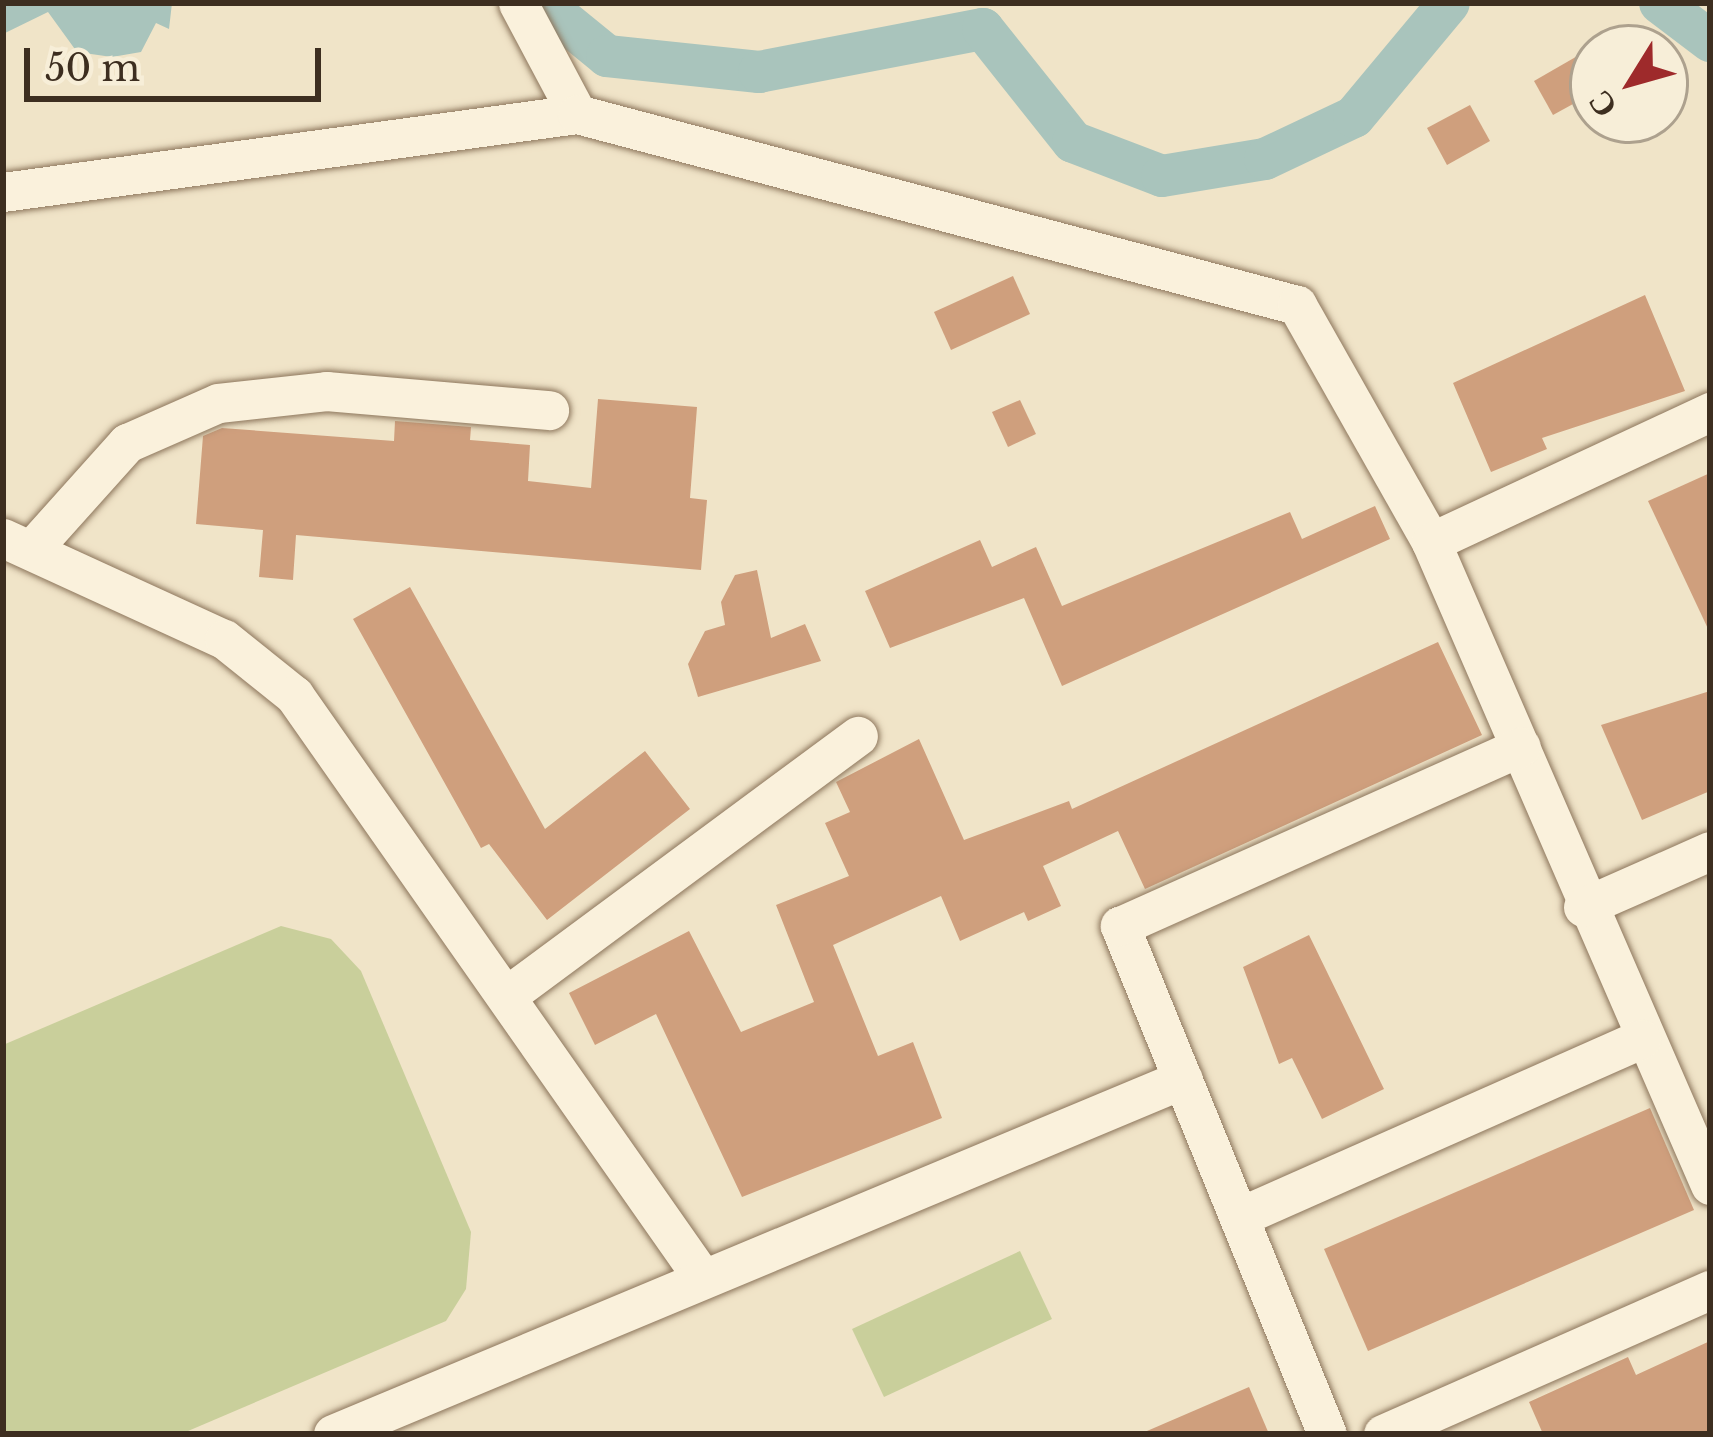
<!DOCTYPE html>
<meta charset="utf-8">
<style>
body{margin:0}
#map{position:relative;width:1713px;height:1437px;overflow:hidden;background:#f0e4c8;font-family:"Libre Baskerville",serif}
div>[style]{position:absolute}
.green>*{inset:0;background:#c9cf9b}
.water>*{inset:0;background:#a9c4bc}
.canal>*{height:42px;margin:-21px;padding:0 21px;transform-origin:21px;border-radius:21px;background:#a9c4bc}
.building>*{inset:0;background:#cf9f7d}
.roads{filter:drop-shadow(0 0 3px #8d765c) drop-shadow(0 0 3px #8d765c)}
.minor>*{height:39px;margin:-19.5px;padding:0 19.5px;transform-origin:19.5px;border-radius:19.5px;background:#faf1dc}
span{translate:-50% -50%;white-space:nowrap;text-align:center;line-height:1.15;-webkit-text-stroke:12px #f7eed8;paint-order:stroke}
.frame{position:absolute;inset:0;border:6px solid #3d2e20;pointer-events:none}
.north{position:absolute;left:1569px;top:24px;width:120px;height:120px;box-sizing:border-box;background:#f7eed8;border:3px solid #ada18e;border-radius:50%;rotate:233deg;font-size:33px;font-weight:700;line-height:48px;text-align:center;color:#3d2e20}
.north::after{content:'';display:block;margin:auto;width:42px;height:54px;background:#9e2a2b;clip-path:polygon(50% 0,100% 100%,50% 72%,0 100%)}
.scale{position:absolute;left:24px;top:48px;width:297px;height:54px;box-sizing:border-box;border:6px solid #3d2e20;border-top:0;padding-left:15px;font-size:36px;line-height:42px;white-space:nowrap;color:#3d2e20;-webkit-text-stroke:9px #f7eed8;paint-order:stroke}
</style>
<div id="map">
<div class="green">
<div style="clip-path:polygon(281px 926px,331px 939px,361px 971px,471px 1232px,466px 1289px,446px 1321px,181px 1434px,3px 1434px,3px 1045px)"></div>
<div style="clip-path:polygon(1020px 1251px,1052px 1319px,884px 1397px,852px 1329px)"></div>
</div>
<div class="water">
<div style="clip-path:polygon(3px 3px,172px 3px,169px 29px,156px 23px,141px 52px,112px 57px,77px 52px,48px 12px,3px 34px)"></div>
</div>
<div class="canal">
<div style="left:542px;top:3px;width:84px;rotate:39.2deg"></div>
<div style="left:607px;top:56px;width:153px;rotate:6deg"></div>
<div style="left:759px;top:72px;width:228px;rotate:-10.9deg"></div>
<div style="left:983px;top:29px;width:144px;rotate:51.5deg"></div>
<div style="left:1073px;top:142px;width:95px;rotate:20.9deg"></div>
<div style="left:1162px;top:176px;width:104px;rotate:-9.4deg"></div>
<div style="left:1265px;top:159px;width:98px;rotate:-25.3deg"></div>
<div style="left:1354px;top:117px;width:148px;rotate:-50.2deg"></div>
<div style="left:1660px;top:3px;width:63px;rotate:37.2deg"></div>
</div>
<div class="building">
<div style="clip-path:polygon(1593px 47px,1593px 93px,1553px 115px,1534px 81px)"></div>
<div style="clip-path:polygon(1470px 105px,1490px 141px,1447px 165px,1427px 128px)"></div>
<div style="clip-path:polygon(1013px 276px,1030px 314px,951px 350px,934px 312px)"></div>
<div style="clip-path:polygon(1645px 295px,1685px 391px,1542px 438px,1547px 449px,1491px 472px,1453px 383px)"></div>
<div style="clip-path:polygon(598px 399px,697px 407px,690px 498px,707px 500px,701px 570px,296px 535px,293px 580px,259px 577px,263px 530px,196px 524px,203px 436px,222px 428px,394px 441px,395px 421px,471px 427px,470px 440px,530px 445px,528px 481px,591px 488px)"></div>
<div style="clip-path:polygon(1020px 400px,1036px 434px,1008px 447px,992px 412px)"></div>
<div style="clip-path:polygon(1710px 473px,1710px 633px,1648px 501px)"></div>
<div style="clip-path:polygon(1375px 506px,1390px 539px,1062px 686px,1024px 598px,890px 648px,865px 591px,980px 540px,992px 567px,1036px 547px,1062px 606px,1290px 512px,1302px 539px)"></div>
<div style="clip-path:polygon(757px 570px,771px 638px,805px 624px,821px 661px,698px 697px,688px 664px,705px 631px,725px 625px,721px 602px,735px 575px)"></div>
<div style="clip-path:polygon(410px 587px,545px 829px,645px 751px,690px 809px,547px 920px,489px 844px,481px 848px,353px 619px)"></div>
<div style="clip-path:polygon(1438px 642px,1482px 735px,1145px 889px,1118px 831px,1043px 866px,1061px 906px,1028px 921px,1024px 912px,960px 941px,941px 896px,833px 945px,878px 1056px,913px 1042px,942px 1118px,742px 1197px,656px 1014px,595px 1045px,569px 993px,689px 931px,741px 1032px,814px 1002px,776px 905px,849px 876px,825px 823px,850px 812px,836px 782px,919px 739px,964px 840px,1069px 801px,1072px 809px)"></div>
<div style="clip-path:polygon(1710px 691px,1710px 791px,1642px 820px,1601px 725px)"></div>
<div style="clip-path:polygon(1309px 935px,1384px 1089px,1322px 1119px,1292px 1058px,1279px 1064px,1243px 967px)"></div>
<div style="clip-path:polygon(1650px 1108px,1694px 1210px,1368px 1351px,1324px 1249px)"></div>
<div style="clip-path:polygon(1710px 1341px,1710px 1434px,1543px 1434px,1529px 1402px,1628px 1357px,1636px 1375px)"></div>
<div style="clip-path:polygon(1249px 1387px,1269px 1434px,1140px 1434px)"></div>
</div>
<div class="roads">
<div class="minor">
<div style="left:518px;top:3px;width:126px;rotate:62deg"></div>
<div style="left:3px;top:192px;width:579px;rotate:-7.74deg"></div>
<div style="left:577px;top:114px;width:745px;rotate:14.86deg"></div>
<div style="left:1297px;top:305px;width:272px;rotate:60.5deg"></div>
<div style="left:1431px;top:542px;width:701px;rotate:66.54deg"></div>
<div style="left:3px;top:538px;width:243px;rotate:24.6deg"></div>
<div style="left:224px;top:639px;width:90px;rotate:38.7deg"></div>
<div style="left:294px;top:695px;width:706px;rotate:54.98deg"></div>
<div style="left:1431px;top:542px;width:308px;rotate:-25deg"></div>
<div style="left:31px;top:550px;width:144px;rotate:-48.1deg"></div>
<div style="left:127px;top:443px;width:99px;rotate:-23.7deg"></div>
<div style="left:218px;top:403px;width:109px;rotate:-6.3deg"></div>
<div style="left:326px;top:391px;width:224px;rotate:4.9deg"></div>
<div style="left:1583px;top:907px;width:139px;rotate:-23.8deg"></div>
<div style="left:509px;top:994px;width:434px;rotate:-36.5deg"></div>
<div style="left:1239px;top:1217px;width:440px;rotate:-23.9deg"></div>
<div style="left:333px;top:1434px;width:921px;rotate:-22.67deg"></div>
<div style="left:1327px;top:1434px;width:549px;rotate:-112.17deg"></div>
<div style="left:1120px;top:926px;width:439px;rotate:-24.1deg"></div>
<div style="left:1383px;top:1434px;width:357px;rotate:-23.8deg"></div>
</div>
</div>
<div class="frame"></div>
<div class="north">С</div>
<div class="scale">50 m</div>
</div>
